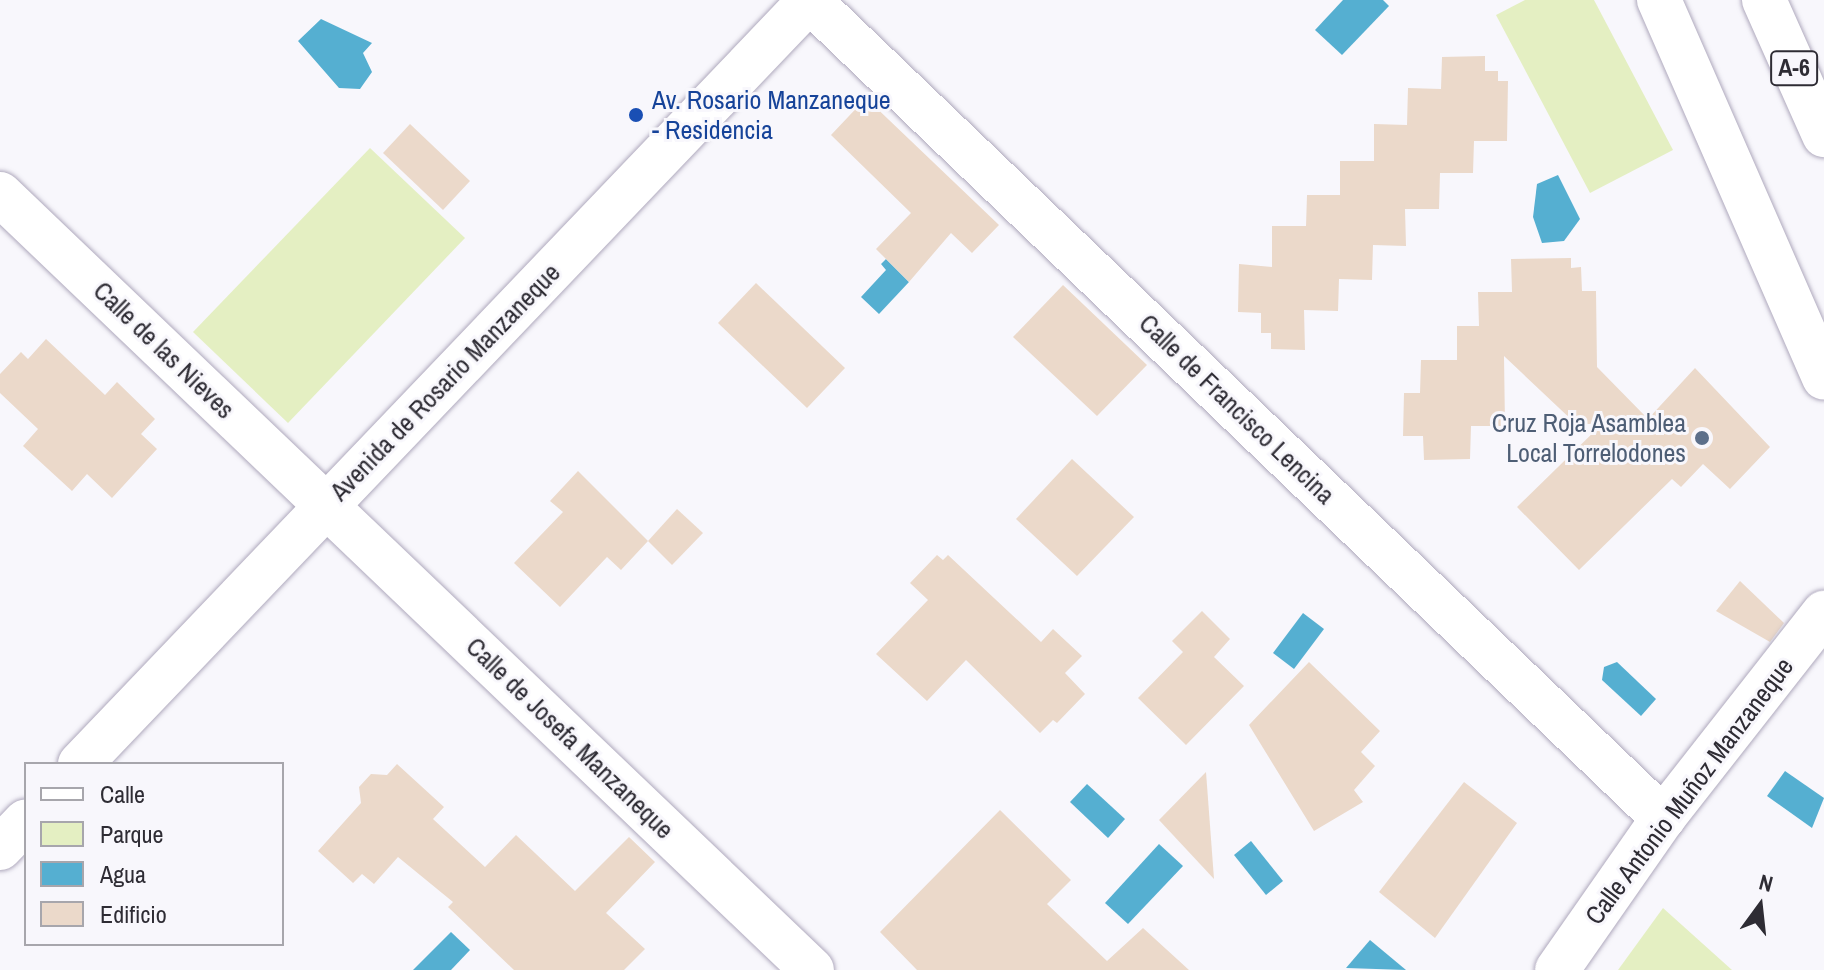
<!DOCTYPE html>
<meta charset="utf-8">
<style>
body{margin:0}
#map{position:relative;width:1824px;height:970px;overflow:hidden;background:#f8f7fc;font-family:"Archivo Narrow",sans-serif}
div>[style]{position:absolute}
.green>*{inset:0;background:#e4efc2}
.water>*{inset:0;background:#55afd1}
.building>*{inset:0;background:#ebd9ca}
.roads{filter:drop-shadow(0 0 2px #afa9bd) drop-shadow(0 0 2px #afa9bd)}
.minor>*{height:44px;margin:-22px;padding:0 22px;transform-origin:22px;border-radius:22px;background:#fff}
.motorway>*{height:44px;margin:-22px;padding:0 22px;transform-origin:22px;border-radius:22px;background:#fff}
.dots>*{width:22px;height:22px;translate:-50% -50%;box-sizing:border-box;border:4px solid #f8f7fc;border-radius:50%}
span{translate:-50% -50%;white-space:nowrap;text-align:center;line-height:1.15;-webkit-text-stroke:6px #f8f7fc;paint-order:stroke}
.shield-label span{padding:2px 6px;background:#f8f7fc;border:2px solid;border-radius:6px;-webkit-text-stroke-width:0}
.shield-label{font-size:24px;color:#2e2c34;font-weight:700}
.transit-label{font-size:26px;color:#164399}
.left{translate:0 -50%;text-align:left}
.street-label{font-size:26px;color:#2e2c34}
.service-label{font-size:26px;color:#4e5e75}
.right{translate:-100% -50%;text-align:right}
.legend{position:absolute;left:24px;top:762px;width:260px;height:184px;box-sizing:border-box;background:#f8f7fc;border:2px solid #a7a6ac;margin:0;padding:10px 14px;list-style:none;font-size:24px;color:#2e2c34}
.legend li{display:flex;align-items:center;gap:16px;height:40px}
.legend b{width:40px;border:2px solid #a7a6ac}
.north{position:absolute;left:1720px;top:866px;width:80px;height:80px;-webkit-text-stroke:6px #f8f7fc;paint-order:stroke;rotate:15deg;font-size:22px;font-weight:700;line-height:32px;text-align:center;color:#2e2c34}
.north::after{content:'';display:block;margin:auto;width:28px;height:36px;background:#2e2c34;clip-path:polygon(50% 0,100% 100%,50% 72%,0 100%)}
</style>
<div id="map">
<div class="green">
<div style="clip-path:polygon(1525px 0,1594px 0,1673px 150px,1590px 193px,1496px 15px)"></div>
<div style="clip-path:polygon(370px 148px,465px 238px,288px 423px,193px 332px)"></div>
<div style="clip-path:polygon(1663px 908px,1732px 970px,1618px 970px)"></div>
</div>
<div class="water">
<div style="clip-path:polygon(1343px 0,1383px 0,1389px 6px,1342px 55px,1315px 30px)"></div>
<div style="clip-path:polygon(321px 19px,372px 43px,363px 53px,372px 72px,360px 89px,339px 88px,298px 41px)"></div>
<div style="clip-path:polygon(1558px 175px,1580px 219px,1564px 241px,1542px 243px,1533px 217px,1537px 184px)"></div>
<div style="clip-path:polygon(886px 259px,909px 282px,879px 314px,861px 297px,886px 270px,881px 264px)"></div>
<div style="clip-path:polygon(1303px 613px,1324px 629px,1294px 669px,1273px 653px)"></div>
<div style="clip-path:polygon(1617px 662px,1656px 699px,1641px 716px,1602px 680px,1604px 667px)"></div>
<div style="clip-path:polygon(1785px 771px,1824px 798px,1812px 828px,1767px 796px)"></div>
<div style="clip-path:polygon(1087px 784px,1125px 819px,1108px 838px,1070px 802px)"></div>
<div style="clip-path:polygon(1251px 841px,1283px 881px,1266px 895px,1234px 855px)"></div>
<div style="clip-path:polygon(1159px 844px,1183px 866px,1128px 924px,1105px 903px)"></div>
<div style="clip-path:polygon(451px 932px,470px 950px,451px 970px,413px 970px)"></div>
<div style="clip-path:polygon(1370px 940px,1406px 970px,1346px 968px)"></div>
</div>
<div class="building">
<div style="clip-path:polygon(1485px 56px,1485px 71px,1498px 71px,1498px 81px,1508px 81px,1507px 141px,1474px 141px,1473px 173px,1440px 173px,1439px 209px,1405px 209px,1406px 246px,1373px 245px,1372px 280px,1339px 279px,1338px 311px,1304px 310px,1305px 350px,1271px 349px,1271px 333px,1261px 333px,1261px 313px,1238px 312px,1239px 264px,1272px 267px,1272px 226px,1306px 226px,1307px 195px,1340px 195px,1340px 161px,1374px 161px,1374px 124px,1407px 125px,1408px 88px,1441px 89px,1442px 57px)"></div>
<div style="clip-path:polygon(866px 98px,999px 225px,972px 253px,951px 233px,909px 282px,876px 249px,911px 213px,831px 135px)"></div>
<div style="clip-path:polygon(410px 124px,470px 181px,443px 210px,383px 153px)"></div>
<div style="clip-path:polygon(1571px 258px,1571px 268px,1581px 267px,1582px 291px,1596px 291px,1597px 367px,1648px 419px,1695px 368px,1770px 447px,1730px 489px,1703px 464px,1681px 487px,1672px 479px,1579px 570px,1517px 507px,1602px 424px,1576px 424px,1504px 356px,1505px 426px,1471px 426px,1470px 459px,1424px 460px,1423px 436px,1403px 436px,1404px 393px,1420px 393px,1421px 360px,1457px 360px,1457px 326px,1479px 326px,1478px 292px,1512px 292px,1511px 259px)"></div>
<div style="clip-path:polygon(756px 283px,845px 368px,807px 408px,718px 323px)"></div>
<div style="clip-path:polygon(1063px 285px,1147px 365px,1097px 416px,1013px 337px)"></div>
<div style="clip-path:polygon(46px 339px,105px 395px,117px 382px,155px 419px,141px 434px,157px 449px,112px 498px,87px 474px,72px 491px,23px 446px,38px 429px,0 393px,0 374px,21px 352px,28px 359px)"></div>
<div style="clip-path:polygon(1072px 459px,1134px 517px,1077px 576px,1016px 519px)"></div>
<div style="clip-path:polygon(578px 471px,648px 541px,621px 570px,607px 557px,560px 607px,514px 563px,563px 512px,550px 501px)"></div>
<div style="clip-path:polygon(677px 509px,703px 533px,672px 565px,648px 541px)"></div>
<div style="clip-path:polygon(937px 555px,943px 560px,948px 555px,1041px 642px,1053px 629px,1082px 656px,1065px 673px,1085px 694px,1057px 723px,1053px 720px,1040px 733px,966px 660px,927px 701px,876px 654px,928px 600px,910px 583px)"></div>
<div style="clip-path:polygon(1740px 581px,1784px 623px,1770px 642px,1716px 611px)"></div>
<div style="clip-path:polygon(1202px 611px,1230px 639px,1214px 657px,1244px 686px,1186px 745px,1138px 698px,1183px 652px,1172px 641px)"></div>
<div style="clip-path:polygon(1309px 662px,1380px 731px,1361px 752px,1375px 766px,1354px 790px,1363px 802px,1314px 831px,1249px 725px)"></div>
<div style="clip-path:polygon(397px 764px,444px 807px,433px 819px,485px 867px,516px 835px,575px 891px,629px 837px,655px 862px,606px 913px,645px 949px,624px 970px,514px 970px,448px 907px,453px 902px,398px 857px,374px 884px,362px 874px,353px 883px,318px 851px,361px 803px,359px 787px,371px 774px,387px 775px)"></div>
<div style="clip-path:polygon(1206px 772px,1214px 879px,1159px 820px)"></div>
<div style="clip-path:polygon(1464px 782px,1517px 823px,1435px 938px,1379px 892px)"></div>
<div style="clip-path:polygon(1000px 810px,1071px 880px,1047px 904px,1107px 961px,1143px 928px,1189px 970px,917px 970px,880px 932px)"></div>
</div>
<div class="roads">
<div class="minor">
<div style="left:809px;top:0;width:1183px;rotate:43.77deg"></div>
<div style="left:1659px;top:0;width:412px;rotate:66.4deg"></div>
<div style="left:0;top:194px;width:1123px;rotate:43.7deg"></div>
<div style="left:80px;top:764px;width:1057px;rotate:-46.3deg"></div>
<div style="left:0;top:848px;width:37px;rotate:-46deg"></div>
<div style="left:1557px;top:970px;width:185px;rotate:-55.1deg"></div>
<div style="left:1663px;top:818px;width:261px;rotate:-51.9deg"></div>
</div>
<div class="motorway">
<div style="left:1764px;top:0;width:148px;rotate:66deg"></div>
</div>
</div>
<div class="dots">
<div style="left:636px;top:115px;background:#1a4fb4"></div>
<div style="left:1702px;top:438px;background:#5c6f8a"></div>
</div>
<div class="shield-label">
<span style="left:1794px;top:68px">A-6</span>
</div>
<div class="transit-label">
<span class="left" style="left:652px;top:115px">Av. Rosario Manzaneque<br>- Residencia</span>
</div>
<div class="street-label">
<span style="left:164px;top:350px;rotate:44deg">Calle de las Nieves</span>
<span style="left:445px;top:382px;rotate:-46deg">Avenida de Rosario Manzaneque</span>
<span style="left:1237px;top:409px;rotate:44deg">Calle de Francisco Lencina</span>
<span style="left:570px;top:738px;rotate:44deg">Calle de Josefa Manzaneque</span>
<span style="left:1689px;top:791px;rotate:-53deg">Calle Antonio Muñoz Manzaneque</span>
</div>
<div class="service-label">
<span class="right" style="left:1686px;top:438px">Cruz Roja Asamblea<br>Local Torrelodones</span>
</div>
<ul class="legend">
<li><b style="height:10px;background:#fff"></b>Calle</li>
<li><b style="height:22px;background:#e4efc2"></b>Parque</li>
<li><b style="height:22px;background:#55afd1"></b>Agua</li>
<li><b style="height:22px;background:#ebd9ca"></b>Edificio</li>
</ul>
<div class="north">N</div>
</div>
